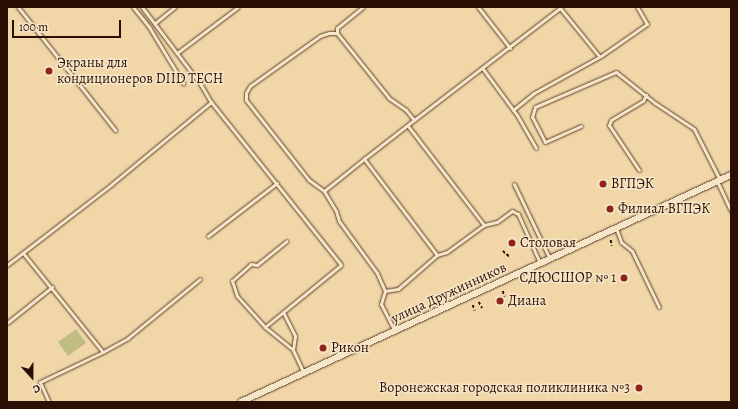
<!DOCTYPE html>
<meta charset="utf-8">
<style>
body{margin:0}
#map{position:relative;width:738px;height:409px;overflow:hidden;background:#f1d7a8;font-family:Alegreya,serif}
div>[style]{position:absolute}
.green>*{inset:0;background:#c1bc83}
.path>*{height:1.5px;margin-top:-0.75px;transform-origin:0;background:repeating-linear-gradient(90deg,#2b0f05 0 3px,transparent 0 5px)}
.roads{filter:drop-shadow(0 0 1px #5c412e) drop-shadow(0 0 1px #5c412e)}
.lane>*{height:3px;margin:-1.5px;padding:0 1.5px;transform-origin:1.5px;border-radius:1.5px;background:#f6e5c6}
.street>*{height:5.5px;margin:-2.75px;padding:0 2.75px;transform-origin:2.75px;border-radius:2.75px;background:#f6e5c6}
.dots>*{width:11px;height:11px;translate:-50% -50%;box-sizing:border-box;border:2px solid #f6e5c6;border-radius:50%}
span{translate:-50% -50%;white-space:nowrap;text-align:center;line-height:1.15;-webkit-text-stroke:3px #f6e5c6;paint-order:stroke}
.poi-label{font-size:14px;color:#2b0f05}
.left{translate:0 -50%;text-align:left}
.right{translate:-100% -50%;text-align:right}
.street-label{font-size:14px;color:#2b0f05}
.frame{position:absolute;inset:0;border:8px solid #2b0f05;pointer-events:none}
.north{position:absolute;left:12px;top:357px;width:40px;height:40px;-webkit-text-stroke:3px #f6e5c6;paint-order:stroke;rotate:159deg;font-size:11px;font-weight:700;line-height:16px;text-align:center;color:#2b0f05}
.north::after{content:'';display:block;margin:auto;width:14px;height:18px;background:#2b0f05;clip-path:polygon(50% 0,100% 100%,50% 72%,0 100%)}
.scale{position:absolute;left:12px;top:20px;width:109px;height:18px;box-sizing:border-box;border:2px solid #2b0f05;border-top:0;padding-left:5px;font-size:12px;line-height:14px;white-space:nowrap;color:#2b0f05;-webkit-text-stroke:3px #f6e5c6;paint-order:stroke}
</style>
<div id="map">
<div class="green">
<div style="clip-path:polygon(76px 329px,86px 343px,68px 356px,58px 342px)"></div>
</div>
<div class="path">
<div style="left:611px;top:240px;width:6px;rotate:81deg"></div>
<div style="left:503px;top:251px;width:9px;rotate:41deg"></div>
<div style="left:503px;top:291px;width:6px;rotate:72deg"></div>
<div style="left:479px;top:302px;width:7px;rotate:63deg"></div>
<div style="left:473px;top:305px;width:6px;rotate:72deg"></div>
</div>
<div class="roads">
<div class="lane">
<div style="left:18px;top:7px;width:157px;rotate:51.7deg"></div>
<div style="left:133px;top:7px;width:26px;rotate:51deg"></div>
<div style="left:149px;top:27px;width:66px;rotate:58.7deg"></div>
<div style="left:142px;top:7px;width:98px;rotate:52.9deg"></div>
<div style="left:201px;top:85px;width:20px;rotate:60deg"></div>
<div style="left:211px;top:102px;width:208px;rotate:51.4deg"></div>
<div style="left:341px;top:265px;width:98px;rotate:140.8deg"></div>
<div style="left:265px;top:327px;width:42px;rotate:-132.1deg"></div>
<div style="left:237px;top:296px;width:16px;rotate:-108deg"></div>
<div style="left:232px;top:281px;width:25px;rotate:-42deg"></div>
<div style="left:251px;top:264px;width:6px;rotate:9deg"></div>
<div style="left:257px;top:265px;width:38px;rotate:-39deg"></div>
<div style="left:478px;top:7px;width:52px;rotate:52deg"></div>
<div style="left:560px;top:8px;width:62px;rotate:50.9deg"></div>
<div style="left:155px;top:23px;width:26px;rotate:-39deg"></div>
<div style="left:337px;top:33px;width:5px;rotate:-90deg"></div>
<div style="left:337px;top:28px;width:33px;rotate:-39deg"></div>
<div style="left:177px;top:53px;width:76px;rotate:-37deg"></div>
<div style="left:483px;top:69px;width:57px;rotate:53.5deg"></div>
<div style="left:517px;top:115px;width:38px;rotate:60deg"></div>
<div style="left:513px;top:110px;width:27px;rotate:-39deg"></div>
<div style="left:534px;top:93px;width:77px;rotate:-28.9deg"></div>
<div style="left:601px;top:56px;width:56px;rotate:-34.8deg"></div>
<div style="left:647px;top:24px;width:20px;rotate:-120deg"></div>
<div style="left:414px;top:120px;width:184px;rotate:-37.5deg"></div>
<div style="left:408px;top:126px;width:125px;rotate:52.5deg"></div>
<div style="left:484px;top:225px;width:46px;rotate:143.9deg"></div>
<div style="left:447px;top:252px;width:10px;rotate:163deg"></div>
<div style="left:581px;top:126px;width:39px;rotate:156deg"></div>
<div style="left:545px;top:142px;width:28px;rotate:-117deg"></div>
<div style="left:532px;top:117px;width:10px;rotate:-73deg"></div>
<div style="left:535px;top:107px;width:88px;rotate:-23.4deg"></div>
<div style="left:616px;top:72px;width:50px;rotate:38.5deg"></div>
<div style="left:655px;top:103px;width:47px;rotate:33.7deg"></div>
<div style="left:694px;top:129px;width:57px;rotate:63deg"></div>
<div style="left:639px;top:170px;width:54px;rotate:-123.7deg"></div>
<div style="left:609px;top:125px;width:5px;rotate:-68deg"></div>
<div style="left:611px;top:120px;width:37px;rotate:-31deg"></div>
<div style="left:643px;top:101px;width:7px;rotate:-63deg"></div>
<div style="left:717px;top:181px;width:33px;rotate:65deg"></div>
<div style="left:514px;top:184px;width:83px;rotate:64.4deg"></div>
<div style="left:324px;top:191px;width:51px;rotate:-38.7deg"></div>
<div style="left:484px;top:225px;width:13px;rotate:-13deg"></div>
<div style="left:497px;top:222px;width:19px;rotate:-36deg"></div>
<div style="left:512px;top:211px;width:7px;rotate:27deg"></div>
<div style="left:518px;top:214px;width:54px;rotate:65.8deg"></div>
<div style="left:616px;top:228px;width:15px;rotate:70deg"></div>
<div style="left:621px;top:242px;width:14px;rotate:39deg"></div>
<div style="left:632px;top:251px;width:62px;rotate:64.3deg"></div>
<div style="left:208px;top:236px;width:87px;rotate:-37.5deg"></div>
<div style="left:23px;top:253px;width:127px;rotate:51.1deg"></div>
<div style="left:103px;top:352px;width:70px;rotate:154.5deg"></div>
<div style="left:40px;top:382px;width:22px;rotate:66deg"></div>
<div style="left:7px;top:265px;width:133px;rotate:-37.6deg"></div>
<div style="left:112px;top:184px;width:129px;rotate:-39.6deg"></div>
<div style="left:385px;top:291px;width:13px;rotate:-9deg"></div>
<div style="left:398px;top:289px;width:52px;rotate:-41.1deg"></div>
<div style="left:437px;top:255px;width:121px;rotate:-127.2deg"></div>
<div style="left:364px;top:159px;width:63px;rotate:-38deg"></div>
<div style="left:414px;top:120px;width:13px;rotate:-129deg"></div>
<div style="left:406px;top:110px;width:21px;rotate:-145deg"></div>
<div style="left:389px;top:98px;width:83px;rotate:-128.7deg"></div>
<div style="left:337px;top:33px;width:8px;rotate:180deg"></div>
<div style="left:329px;top:33px;width:9px;rotate:162deg"></div>
<div style="left:320px;top:36px;width:86px;rotate:144.5deg"></div>
<div style="left:250px;top:86px;width:8px;rotate:120deg"></div>
<div style="left:246px;top:93px;width:7px;rotate:90deg"></div>
<div style="left:246px;top:100px;width:102px;rotate:51.8deg"></div>
<div style="left:309px;top:180px;width:19px;rotate:36deg"></div>
<div style="left:324px;top:191px;width:23px;rotate:59deg"></div>
<div style="left:336px;top:211px;width:10px;rotate:73deg"></div>
<div style="left:339px;top:221px;width:64px;rotate:53.8deg"></div>
<div style="left:377px;top:273px;width:20px;rotate:66deg"></div>
<div style="left:385px;top:291px;width:14px;rotate:107deg"></div>
<div style="left:381px;top:304px;width:31px;rotate:63deg"></div>
<div style="left:283px;top:312px;width:27px;rotate:63deg"></div>
<div style="left:295px;top:336px;width:14px;rotate:98deg"></div>
<div style="left:7px;top:323px;width:58px;rotate:-38.7deg"></div>
<div style="left:265px;top:327px;width:36px;rotate:39deg"></div>
<div style="left:293px;top:350px;width:26px;rotate:65deg"></div>
<div style="left:103px;top:352px;width:29px;rotate:-29deg"></div>
<div style="left:128px;top:338px;width:93px;rotate:-39.3deg"></div>
</div>
<div class="street">
<div style="left:241px;top:402px;width:540px;rotate:-24.86deg"></div>
</div>
</div>
<div class="dots">
<div style="left:49px;top:71px;background:#8f2418"></div>
<div style="left:603px;top:184px;background:#8f2418"></div>
<div style="left:610px;top:209px;background:#8f2418"></div>
<div style="left:512px;top:243px;background:#8f2418"></div>
<div style="left:624px;top:278px;background:#8f2418"></div>
<div style="left:500px;top:301px;background:#8f2418"></div>
<div style="left:323px;top:348px;background:#8f2418"></div>
<div style="left:639px;top:388px;background:#8f2418"></div>
</div>
<div class="poi-label">
<span class="left" style="left:57px;top:71px">Экраны для<br>кондиционеров DIID TECH</span>
<span class="left" style="left:611px;top:184px">ВГПЭК</span>
<span class="left" style="left:618px;top:209px">Филиал ВГПЭК</span>
<span class="left" style="left:520px;top:243px">Столовая</span>
<span class="right" style="left:616px;top:278px">СДЮСШОР № 1</span>
<span class="left" style="left:508px;top:301px">Диана</span>
<span class="left" style="left:331px;top:348px">Рикон</span>
<span class="right" style="left:630px;top:388px">Воронежская городская поликлиника №3</span>
</div>
<div class="street-label">
<span style="left:449px;top:293px;rotate:-25deg">улица Дружинников</span>
</div>
<div class="frame"></div>
<div class="north">С</div>
<div class="scale">100 m</div>
</div>
